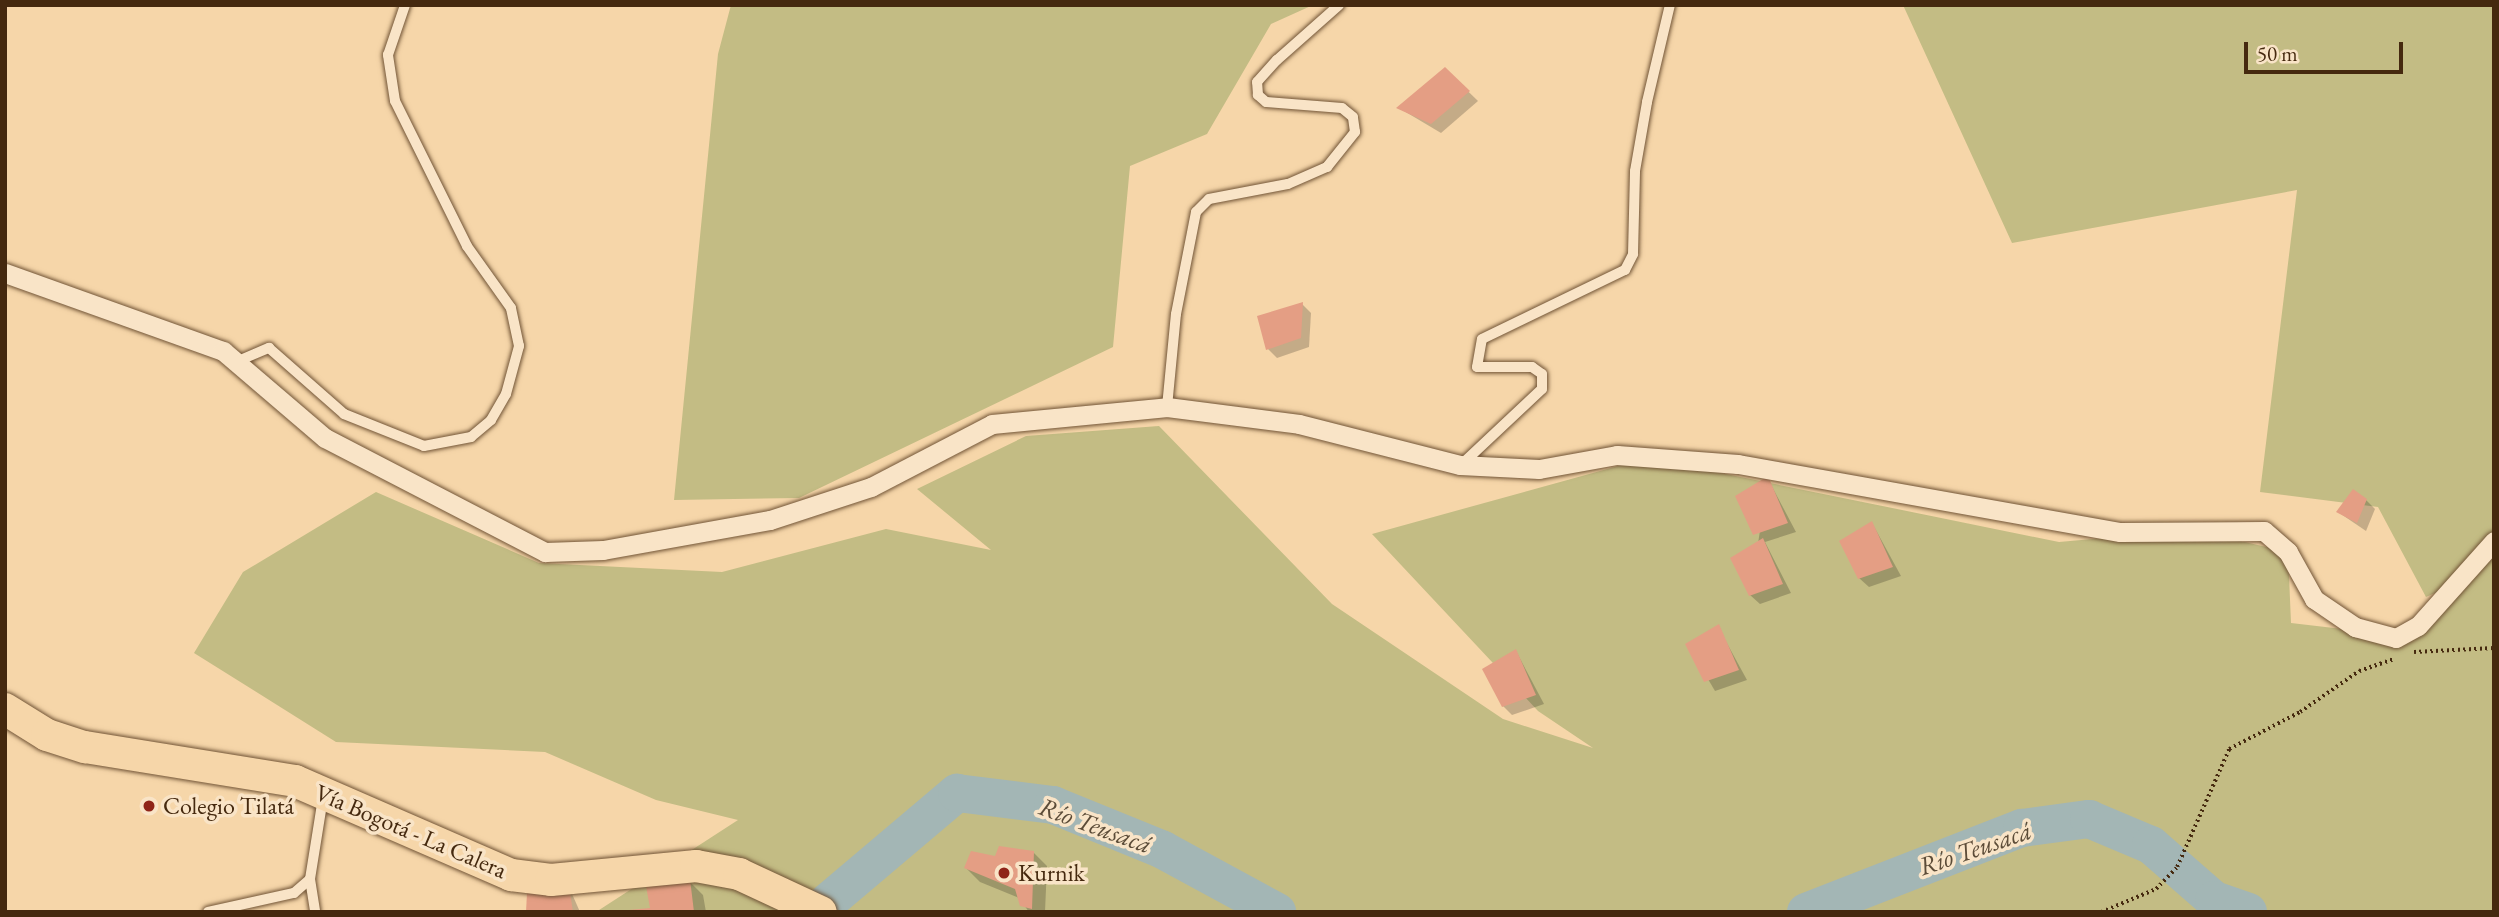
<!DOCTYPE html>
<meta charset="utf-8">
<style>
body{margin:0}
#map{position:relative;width:2499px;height:917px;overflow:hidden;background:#f6d6a9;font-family:"EB Garamond",serif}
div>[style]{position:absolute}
.green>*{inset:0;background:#c3bc84}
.shadow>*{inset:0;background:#0003}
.river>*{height:38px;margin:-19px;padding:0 19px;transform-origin:19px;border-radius:19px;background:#a3b6b5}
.building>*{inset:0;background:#e49e84}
.path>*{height:3.5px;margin-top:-1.75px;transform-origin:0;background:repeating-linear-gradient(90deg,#45290f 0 2px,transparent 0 5.5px)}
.roads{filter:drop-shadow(0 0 2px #715436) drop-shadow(0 0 2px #715436)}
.lane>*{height:10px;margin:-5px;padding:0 5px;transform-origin:5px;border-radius:5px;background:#f9e4c7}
.street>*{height:19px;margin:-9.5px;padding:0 9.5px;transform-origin:9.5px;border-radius:9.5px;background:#f9e4c7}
.primary>*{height:32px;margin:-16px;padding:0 16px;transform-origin:16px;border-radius:16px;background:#f6d6a9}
.dots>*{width:19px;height:19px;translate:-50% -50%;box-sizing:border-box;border:4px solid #f9e4c7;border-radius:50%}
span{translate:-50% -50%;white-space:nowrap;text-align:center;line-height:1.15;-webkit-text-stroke:7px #f9e4c7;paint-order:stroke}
.poi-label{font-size:24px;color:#45290f}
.left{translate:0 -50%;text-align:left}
.street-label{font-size:24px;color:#45290f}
.water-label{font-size:26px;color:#5c4c38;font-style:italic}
.frame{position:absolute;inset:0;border:7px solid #45290f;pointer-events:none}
.scale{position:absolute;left:2244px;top:42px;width:159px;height:32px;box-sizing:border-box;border:4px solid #45290f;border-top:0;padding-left:9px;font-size:21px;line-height:24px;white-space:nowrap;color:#45290f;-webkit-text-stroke:5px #f9e4c7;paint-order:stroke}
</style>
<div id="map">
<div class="green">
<div style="clip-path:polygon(731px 5px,1313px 5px,1271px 24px,1207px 134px,1130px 166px,1113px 347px,799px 498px,674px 500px,718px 54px)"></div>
<div style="clip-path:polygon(1903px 5px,2494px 5px,2494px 912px,596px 912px,738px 820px,656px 800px,545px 752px,336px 742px,194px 653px,243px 572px,376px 492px,539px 563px,722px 572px,886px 529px,991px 550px,917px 489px,1026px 436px,1159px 426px,1332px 604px,1503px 719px,1593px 748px,1538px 711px,1372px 534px,1647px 458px,2059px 542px,2193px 530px,2288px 552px,2291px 623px,2402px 636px,2462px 581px,2426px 597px,2378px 507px,2260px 492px,2297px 190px,2012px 243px)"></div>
</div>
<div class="shadow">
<div style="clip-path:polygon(1445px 69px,1478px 101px,1441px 133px,1399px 108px)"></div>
<div style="clip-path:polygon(1302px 304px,1311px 313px,1309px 347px,1277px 358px,1268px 349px)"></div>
<div style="clip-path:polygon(1768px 479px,1796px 532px,1765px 542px,1791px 593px,1760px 604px,1750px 595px)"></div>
<div style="clip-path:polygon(2366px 500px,2375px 509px,2366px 531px,2338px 512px)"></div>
<div style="clip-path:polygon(1872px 523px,1901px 576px,1869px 587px,1859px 578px)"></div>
<div style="clip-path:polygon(1718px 627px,1747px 680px,1715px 691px,1688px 645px)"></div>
<div style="clip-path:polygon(1516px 651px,1544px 704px,1512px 715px,1503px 706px)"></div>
<div style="clip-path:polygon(1033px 852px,1047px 866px,1045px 912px,1029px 912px,1019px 898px,980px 882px,966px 868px)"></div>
<div style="clip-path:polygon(689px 881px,703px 895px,706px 912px,610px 912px,653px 910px)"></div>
<div style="clip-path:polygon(569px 887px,580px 912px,531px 912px)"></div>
</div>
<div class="river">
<div style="left:816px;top:912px;width:185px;rotate:-40.2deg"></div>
<div style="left:957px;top:793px;width:97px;rotate:7.1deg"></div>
<div style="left:1053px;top:805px;width:119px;rotate:22.2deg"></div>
<div style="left:1163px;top:850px;width:130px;rotate:28.5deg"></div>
<div style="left:1806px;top:912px;width:232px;rotate:-21.3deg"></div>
<div style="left:2022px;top:828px;width:68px;rotate:-7.7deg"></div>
<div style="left:2089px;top:819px;width:67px;rotate:22.8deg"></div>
<div style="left:2151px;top:845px;width:84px;rotate:41.1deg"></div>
<div style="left:2214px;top:900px;width:36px;rotate:19deg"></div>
</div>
<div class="building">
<div style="clip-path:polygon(1445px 67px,1470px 91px,1431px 124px,1396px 108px)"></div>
<div style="clip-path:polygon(1303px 302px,1301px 338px,1266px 350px,1257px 316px)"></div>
<div style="clip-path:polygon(1768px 476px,1788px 523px,1753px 535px,1735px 496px)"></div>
<div style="clip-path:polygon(2353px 489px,2367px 499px,2357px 523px,2336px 512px)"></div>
<div style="clip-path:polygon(1872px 521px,1893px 567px,1858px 579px,1839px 541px)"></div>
<div style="clip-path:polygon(1763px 538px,1783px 584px,1749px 596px,1730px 558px)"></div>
<div style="clip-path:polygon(1719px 624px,1739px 670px,1704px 682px,1685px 644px)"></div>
<div style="clip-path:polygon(1516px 649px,1536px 695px,1502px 707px,1482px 669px)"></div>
<div style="clip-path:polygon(999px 846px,1034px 851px,1032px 909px,1020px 906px,1015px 889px,964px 868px,971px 851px,995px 856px)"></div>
<div style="clip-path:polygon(690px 879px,694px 912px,608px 912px,650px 908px,646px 886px)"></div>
<div style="clip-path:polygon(569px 886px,573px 912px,526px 912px,527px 893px)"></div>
</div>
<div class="path">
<div style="left:2414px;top:652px;width:80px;rotate:-2.9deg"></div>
<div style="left:2101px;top:912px;width:60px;rotate:-22.7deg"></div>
<div style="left:2156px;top:889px;width:30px;rotate:-46deg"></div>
<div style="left:2177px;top:867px;width:129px;rotate:-66.2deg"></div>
<div style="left:2229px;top:749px;width:80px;rotate:-27.5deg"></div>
<div style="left:2300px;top:712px;width:72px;rotate:-34.8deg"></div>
<div style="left:2359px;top:671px;width:36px;rotate:-19deg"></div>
</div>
<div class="roads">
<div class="lane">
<div style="left:238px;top:361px;width:34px;rotate:-23deg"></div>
<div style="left:269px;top:348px;width:100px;rotate:41.3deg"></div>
<div style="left:344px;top:414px;width:86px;rotate:21.8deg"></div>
<div style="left:424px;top:446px;width:48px;rotate:-10.8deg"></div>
<div style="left:471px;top:437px;width:26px;rotate:-40deg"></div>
<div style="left:491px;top:420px;width:30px;rotate:-60deg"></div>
<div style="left:506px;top:394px;width:50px;rotate:-74.8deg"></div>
<div style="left:519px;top:346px;width:39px;rotate:-102deg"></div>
<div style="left:511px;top:308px;width:76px;rotate:-125.4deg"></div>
<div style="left:467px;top:246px;width:162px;rotate:-116.4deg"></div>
<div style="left:395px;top:101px;width:47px;rotate:-98.7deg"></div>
<div style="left:388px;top:55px;width:53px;rotate:-71.2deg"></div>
<div style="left:1167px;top:407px;width:93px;rotate:-84.5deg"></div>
<div style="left:1176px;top:314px;width:104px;rotate:-78.9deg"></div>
<div style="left:1196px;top:212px;width:18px;rotate:-45deg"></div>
<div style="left:1209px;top:199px;width:80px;rotate:-10.8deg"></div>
<div style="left:1288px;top:184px;width:43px;rotate:-23.6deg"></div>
<div style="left:1327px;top:167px;width:45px;rotate:-51.3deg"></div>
<div style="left:1355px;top:132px;width:15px;rotate:-98deg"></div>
<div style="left:1353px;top:117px;width:14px;rotate:-141deg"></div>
<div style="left:1342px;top:108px;width:76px;rotate:-175.5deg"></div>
<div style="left:1266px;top:102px;width:11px;rotate:-139deg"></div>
<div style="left:1258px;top:95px;width:13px;rotate:-94deg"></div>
<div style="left:1257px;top:82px;width:30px;rotate:-48deg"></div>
<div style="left:1277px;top:60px;width:83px;rotate:-41.6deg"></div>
<div style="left:1461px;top:465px;width:111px;rotate:-43.2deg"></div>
<div style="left:1542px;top:389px;width:15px;rotate:-90deg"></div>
<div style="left:1542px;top:374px;width:12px;rotate:-145deg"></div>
<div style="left:1532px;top:367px;width:55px;rotate:180deg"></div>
<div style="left:1477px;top:367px;width:28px;rotate:-80deg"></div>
<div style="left:1482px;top:339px;width:159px;rotate:-25.8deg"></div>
<div style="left:1625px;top:270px;width:18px;rotate:-63deg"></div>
<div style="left:1633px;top:254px;width:83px;rotate:-88.6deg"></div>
<div style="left:1635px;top:171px;width:70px;rotate:-80.1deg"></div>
<div style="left:1647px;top:102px;width:100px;rotate:-76.7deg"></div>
<div style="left:310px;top:879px;width:33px;rotate:81deg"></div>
<div style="left:208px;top:912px;width:88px;rotate:-12.5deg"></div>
<div style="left:294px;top:893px;width:21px;rotate:-41deg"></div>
<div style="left:310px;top:879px;width:82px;rotate:-80.9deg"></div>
</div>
<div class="street">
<div style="left:5px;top:273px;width:232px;rotate:19.7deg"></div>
<div style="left:223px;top:351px;width:134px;rotate:40.5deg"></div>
<div style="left:325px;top:438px;width:248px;rotate:27.4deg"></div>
<div style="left:545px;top:552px;width:58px;rotate:-2deg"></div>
<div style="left:603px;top:550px;width:170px;rotate:-10.2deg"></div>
<div style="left:770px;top:520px;width:106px;rotate:-18.1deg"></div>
<div style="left:871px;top:487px;width:136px;rotate:-27.5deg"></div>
<div style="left:992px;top:424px;width:176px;rotate:-5.5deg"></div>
<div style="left:1167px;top:407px;width:133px;rotate:7.3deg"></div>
<div style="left:1299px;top:424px;width:166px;rotate:14.3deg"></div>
<div style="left:1460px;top:465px;width:79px;rotate:2.9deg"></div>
<div style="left:1539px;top:469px;width:79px;rotate:-10.2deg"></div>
<div style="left:1617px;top:455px;width:121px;rotate:4.3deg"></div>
<div style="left:1738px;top:464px;width:388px;rotate:10.1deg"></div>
<div style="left:2120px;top:532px;width:144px;rotate:-0.4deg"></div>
<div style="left:2264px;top:531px;width:32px;rotate:41deg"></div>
<div style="left:2288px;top:552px;width:54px;rotate:61deg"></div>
<div style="left:2314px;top:599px;width:50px;rotate:34.3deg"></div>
<div style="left:2355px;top:627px;width:42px;rotate:15deg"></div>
<div style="left:2396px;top:638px;width:25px;rotate:-29deg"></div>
<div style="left:2418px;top:626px;width:114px;rotate:-48.2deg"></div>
</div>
<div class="primary">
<div style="left:5px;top:709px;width:49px;rotate:31.8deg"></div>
<div style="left:47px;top:735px;width:40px;rotate:18deg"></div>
<div style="left:85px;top:747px;width:213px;rotate:9.2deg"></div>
<div style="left:295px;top:781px;width:236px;rotate:23.5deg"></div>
<div style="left:511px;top:875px;width:40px;rotate:7.1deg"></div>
<div style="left:551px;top:880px;width:146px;rotate:-5.5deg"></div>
<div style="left:696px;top:866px;width:44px;rotate:10.5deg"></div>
<div style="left:739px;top:874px;width:90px;rotate:24.9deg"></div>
</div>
</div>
<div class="dots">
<div style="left:149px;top:806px;background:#8f2418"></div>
<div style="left:1004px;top:873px;background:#8f2418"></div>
</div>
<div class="poi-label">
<span class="left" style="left:163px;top:806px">Colegio Tilatá</span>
<span class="left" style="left:1018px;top:873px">Kurnik</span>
</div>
<div class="street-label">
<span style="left:411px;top:831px;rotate:23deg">Vía Bogotá - La Calera</span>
</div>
<div class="water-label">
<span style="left:1095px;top:826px;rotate:20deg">Río Teusacá</span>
<span style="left:1975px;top:849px;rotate:-19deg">Río Teusacá</span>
</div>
<div class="frame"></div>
<div class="scale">50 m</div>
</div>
